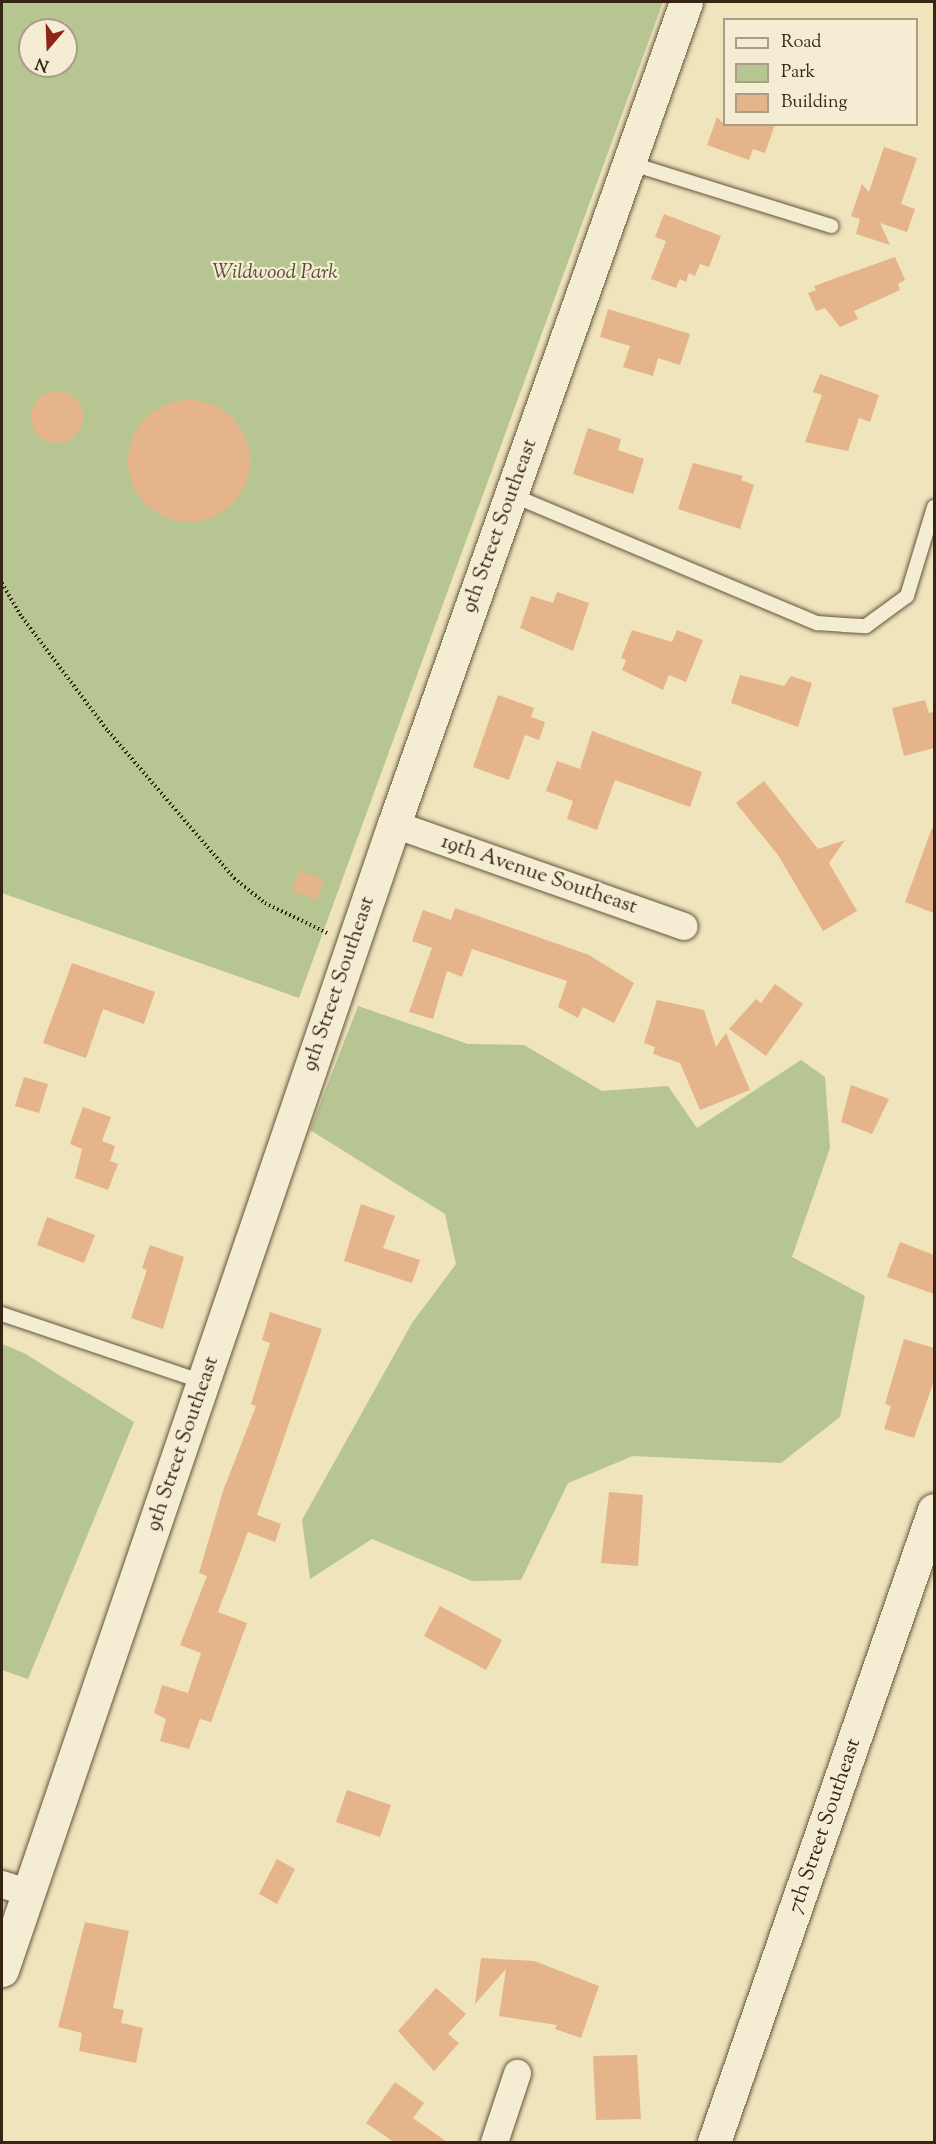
<!DOCTYPE html>
<style>
body{margin:0}
#map{position:relative;width:936px;height:2144px;overflow:hidden;background:#efe4bb;font-family:"Sorts Mill Goudy",serif}
div>[style]{position:absolute}
.green>*{inset:0;background:#b7c592}
.building>*{inset:0;background:#e5b48a}
.round{border-radius:50%}
.path>*{height:4px;margin-top:-2px;transform-origin:0;background:repeating-linear-gradient(90deg,#362515 0 1.5px,transparent 0 4.5px)}
.roads{filter:drop-shadow(0 0 2px #64553e) drop-shadow(0 0 2px #64553e)}
.service>*{height:14px;margin:-7px;padding:0 7px;transform-origin:7px;border-radius:7px;background:#f5edd3}
.minor>*{height:27px;margin:-13.5px;padding:0 13.5px;transform-origin:13.5px;border-radius:13.5px;background:#f5edd3}
.tertiary>*{height:33px;margin:-16.5px;padding:0 16.5px;transform-origin:16.5px;border-radius:16.5px;background:#f5edd3}
span{translate:-50% -50%;white-space:nowrap;text-align:center;line-height:1.15;-webkit-text-stroke:4.5px #f5edd3;paint-order:stroke}
.park-label{font-size:21px;color:#564d34;font-style:italic}
.street-label{font-size:21px;color:#362515}
.frame{position:absolute;inset:0;border:3px solid #362515;pointer-events:none}
.legend{position:absolute;left:723px;top:18px;width:195px;height:108px;box-sizing:border-box;background:#f5edd3;border:2px solid #a99d87;margin:0;padding:8px 10px;list-style:none;font-size:18px;color:#362515}
.legend li{display:flex;align-items:center;gap:12px;height:30px}
.legend b{width:30px;border:2px solid #a99d87}
.north{position:absolute;left:18px;top:18px;width:60px;height:60px;box-sizing:border-box;background:#f5edd3;border:2px solid #a99d87;border-radius:50%;rotate:199deg;font-size:16px;font-weight:700;line-height:24px;text-align:center;color:#362515}
.north::after{content:'';display:block;margin:auto;width:21px;height:27px;background:#8f2418;clip-path:polygon(50% 0,100% 100%,50% 72%,0 100%)}
</style>
<div id="map">
<div class="green">
<div style="clip-path:polygon(evenodd,2px 2px,663px 2px,299px 998px,2px 893px,2px 2px,30px 30px,66px 30px,66px 66px,30px 66px,30px 30px)"></div>
<div style="clip-path:polygon(358px 1006px,468px 1044px,524px 1045px,602px 1091px,668px 1086px,697px 1128px,801px 1060px,825px 1077px,830px 1148px,792px 1257px,865px 1296px,840px 1417px,781px 1463px,633px 1456px,568px 1483px,521px 1580px,472px 1581px,372px 1539px,310px 1579px,302px 1520px,412px 1323px,456px 1264px,445px 1214px,310px 1130px)"></div>
<div style="clip-path:polygon(2px 1344px,24px 1353px,134px 1422px,28px 1679px,2px 1670px)"></div>
</div>
<div class="building">
<div style="clip-path:polygon(717px 117px,724px 124px,775px 124px,765px 153px,753px 149px,749px 160px,707px 145px)"></div>
<div style="clip-path:polygon(884px 147px,917px 158px,901px 204px,915px 209px,907px 232px,880px 223px,890px 245px,856px 234px,860px 219px,851px 216px,862px 184px,869px 192px)"></div>
<div style="clip-path:polygon(664px 214px,721px 236px,709px 267px,700px 264px,695px 276px,689px 273px,686px 282px,680px 279px,676px 288px,651px 279px,666px 241px,655px 237px)"></div>
<div style="clip-path:polygon(895px 257px,905px 280px,898px 284px,900px 290px,854px 311px,858px 319px,840px 327px,825px 308px,816px 311px,808px 293px,816px 290px,814px 286px)"></div>
<div style="clip-path:polygon(608px 309px,690px 334px,680px 365px,658px 358px,653px 376px,623px 367px,630px 346px,600px 337px)"></div>
<div style="clip-path:polygon(820px 374px,879px 395px,870px 422px,859px 418px,848px 451px,805px 442px,822px 395px,813px 392px)"></div>
<div class="round" style="left:31px;top:391px;width:52px;height:52px"></div>
<div class="round" style="left:128px;top:400px;width:122px;height:122px"></div>
<div style="clip-path:polygon(588px 428px,621px 439px,618px 450px,644px 459px,633px 494px,573px 474px)"></div>
<div style="clip-path:polygon(693px 463px,743px 476px,741px 480px,754px 485px,740px 529px,678px 509px)"></div>
<div style="clip-path:polygon(557px 592px,589px 603px,573px 651px,520px 628px,531px 596px,553px 603px)"></div>
<div style="clip-path:polygon(632px 630px,672px 642px,677px 630px,703px 640px,686px 682px,669px 675px,663px 690px,622px 670px,626px 660px,621px 658px)"></div>
<div style="clip-path:polygon(740px 675px,784px 686px,791px 676px,812px 683px,798px 727px,731px 703px)"></div>
<div style="clip-path:polygon(498px 695px,534px 708px,531px 717px,545px 722px,539px 740px,525px 735px,509px 780px,473px 767px)"></div>
<div style="clip-path:polygon(925px 700px,929px 713px,934px 712px,934px 748px,904px 756px,892px 708px)"></div>
<div style="clip-path:polygon(592px 731px,702px 772px,690px 807px,615px 780px,597px 830px,567px 819px,573px 801px,546px 791px,557px 761px,580px 769px)"></div>
<div style="clip-path:polygon(764px 781px,818px 849px,845px 840px,829px 863px,857px 911px,823px 931px,778px 855px,736px 803px)"></div>
<div style="clip-path:polygon(932px 828px,934px 828px,934px 913px,905px 902px)"></div>
<div style="clip-path:polygon(299px 871px,324px 879px,317px 900px,292px 891px)"></div>
<div style="clip-path:polygon(455px 908px,589px 955px,634px 983px,614px 1023px,583px 1007px,578px 1018px,558px 1007px,567px 981px,472px 949px,462px 977px,447px 971px,433px 1019px,409px 1012px,432px 948px,412px 941px,423px 910px,451px 920px)"></div>
<div style="clip-path:polygon(72px 963px,155px 992px,144px 1024px,103px 1009px,86px 1058px,43px 1043px)"></div>
<div style="clip-path:polygon(775px 984px,803px 1004px,766px 1056px,729px 1029px,756px 999px,761px 1003px)"></div>
<div style="clip-path:polygon(657px 1000px,704px 1010px,716px 1047px,726px 1033px,750px 1090px,700px 1110px,680px 1063px,653px 1054px,655px 1047px,644px 1043px)"></div>
<div style="clip-path:polygon(24px 1077px,48px 1084px,39px 1113px,15px 1106px)"></div>
<div style="clip-path:polygon(851px 1085px,889px 1099px,872px 1134px,841px 1122px)"></div>
<div style="clip-path:polygon(83px 1107px,111px 1117px,102px 1141px,115px 1146px,110px 1161px,118px 1164px,108px 1190px,75px 1178px,82px 1149px,70px 1144px)"></div>
<div style="clip-path:polygon(361px 1204px,395px 1216px,383px 1248px,420px 1260px,412px 1283px,344px 1261px)"></div>
<div style="clip-path:polygon(47px 1217px,95px 1235px,84px 1263px,37px 1245px)"></div>
<div style="clip-path:polygon(900px 1242px,934px 1255px,934px 1294px,887px 1277px)"></div>
<div style="clip-path:polygon(150px 1245px,184px 1257px,163px 1329px,131px 1318px,147px 1270px,142px 1268px)"></div>
<div style="clip-path:polygon(270px 1312px,322px 1329px,257px 1515px,281px 1524px,275px 1542px,248px 1532px,218px 1612px,247px 1623px,211px 1722px,200px 1719px,189px 1749px,160px 1741px,166px 1719px,154px 1713px,162px 1685px,188px 1693px,201px 1653px,180px 1645px,207px 1576px,199px 1573px,223px 1491px,256px 1406px,251px 1404px,270px 1343px,262px 1340px)"></div>
<div style="clip-path:polygon(904px 1339px,934px 1348px,934px 1381px,914px 1438px,884px 1429px,891px 1406px,885px 1404px)"></div>
<div style="clip-path:polygon(609px 1492px,643px 1495px,638px 1566px,601px 1563px)"></div>
<div style="clip-path:polygon(440px 1606px,502px 1640px,486px 1670px,424px 1636px)"></div>
<div style="clip-path:polygon(347px 1790px,391px 1805px,380px 1837px,336px 1822px)"></div>
<div style="clip-path:polygon(277px 1859px,295px 1869px,277px 1904px,259px 1894px)"></div>
<div style="clip-path:polygon(85px 1922px,129px 1931px,113px 2008px,124px 2010px,121px 2023px,143px 2028px,136px 2063px,79px 2051px,82px 2033px,58px 2027px)"></div>
<div style="clip-path:polygon(481px 1958px,534px 1961px,599px 1986px,581px 2038px,555px 2029px,557px 2025px,499px 2016px,506px 1969px,475px 2004px)"></div>
<div style="clip-path:polygon(436px 1988px,466px 2014px,448px 2034px,459px 2043px,434px 2071px,398px 2031px)"></div>
<div style="clip-path:polygon(637px 2055px,641px 2119px,596px 2120px,593px 2056px)"></div>
<div style="clip-path:polygon(395px 2082px,424px 2103px,413px 2118px,447px 2142px,394px 2142px,366px 2123px)"></div>
</div>
<div class="path">
<div style="left:2px;top:583px;width:39px;rotate:60deg"></div>
<div style="left:22px;top:617px;width:143px;rotate:53deg"></div>
<div style="left:108px;top:731px;width:194px;rotate:49.4deg"></div>
<div style="left:234px;top:878px;width:40px;rotate:39deg"></div>
<div style="left:265px;top:903px;width:69px;rotate:25.8deg"></div>
</div>
<div class="roads">
<div class="service">
<div style="left:629px;top:163px;width:212px;rotate:17.3deg"></div>
<div style="left:512px;top:495px;width:331px;rotate:22.8deg"></div>
<div style="left:817px;top:623px;width:27px;rotate:4deg"></div>
<div style="left:844px;top:625px;width:22px;rotate:3deg"></div>
<div style="left:866px;top:626px;width:51px;rotate:-36.2deg"></div>
<div style="left:907px;top:596px;width:93px;rotate:-73.1deg"></div>
<div style="left:2px;top:1314px;width:212px;rotate:18.7deg"></div>
</div>
<div class="minor">
<div style="left:394px;top:824px;width:307px;rotate:19.4deg"></div>
<div style="left:2px;top:1884px;width:25px;rotate:18deg"></div>
<div style="left:494px;top:2142px;width:73px;rotate:-71.6deg"></div>
</div>
<div class="tertiary">
<div style="left:2px;top:1970px;width:1211px;rotate:-71.12deg"></div>
<div style="left:394px;top:824px;width:872px;rotate:-70.44deg"></div>
<div style="left:714px;top:2142px;width:669px;rotate:-70.81deg"></div>
</div>
</div>
<div class="park-label">
<span style="left:275px;top:273px">Wildwood Park</span>
</div>
<div class="street-label">
<span style="left:500px;top:526px;rotate:-70deg">9th Street Southeast</span>
<span style="left:539px;top:875px;rotate:19deg">19th Avenue Southeast</span>
<span style="left:339px;top:984px;rotate:-71deg">9th Street Southeast</span>
<span style="left:183px;top:1444px;rotate:-71deg">9th Street Southeast</span>
<span style="left:825px;top:1826px;rotate:-71deg">7th Street Southeast</span>
</div>
<div class="frame"></div>
<ul class="legend">
<li><b style="height:8px;background:#f5edd3"></b>Road</li>
<li><b style="height:16px;background:#b7c592"></b>Park</li>
<li><b style="height:16px;background:#e5b48a"></b>Building</li>
</ul>
<div class="north">N</div>
</div>
